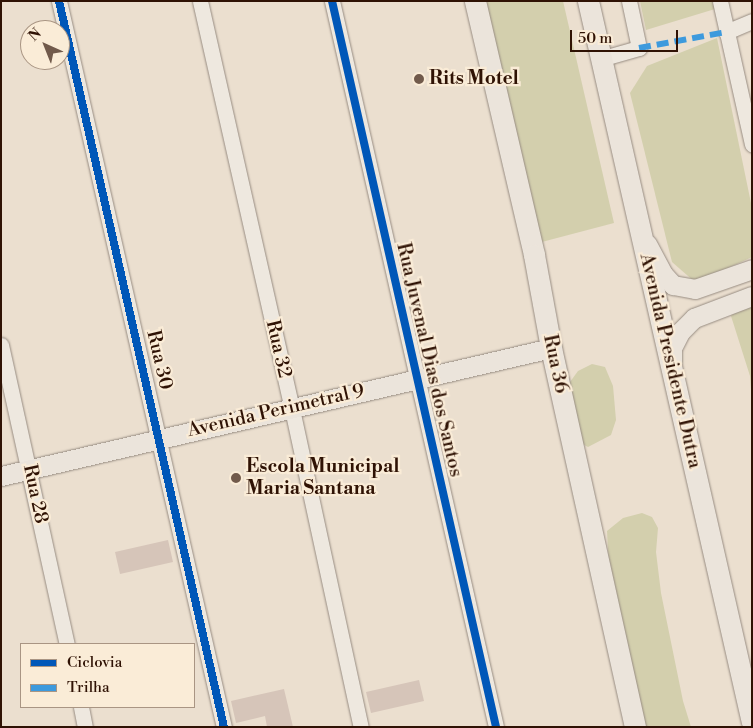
<!DOCTYPE html>
<style>
body{margin:0}
#map{position:relative;width:753px;height:728px;overflow:hidden;background:#ebdfcf;font-family:"Libre Bodoni",serif}
div>[style]{position:absolute}
.green>*{inset:0;background:#d3cfad}
.building>*{inset:0;background:#d6c5b9}
.roads{filter:drop-shadow(0 0 1px #978c82) drop-shadow(0 0 1px #978c82)}
.minor>*{height:15px;margin:-7.5px;padding:0 7.5px;transform-origin:7.5px;border-radius:7.5px;background:#eee8df}
.major>*{height:19px;margin:-9.5px;padding:0 9.5px;transform-origin:9.5px;border-radius:9.5px;background:#ebe4db}
.highway>*{height:21px;margin:-10.5px;padding:0 10.5px;transform-origin:10.5px;border-radius:10.5px;background:#ebe4db}
.quiet>*{height:6px;margin-top:-3px;transform-origin:0;background:repeating-linear-gradient(90deg,#3d9add 0 12px,transparent 0 18px)}
.cycleway>*{height:8px;margin:-4px;padding:0 4px;transform-origin:4px;border-radius:4px;background:#0057b8}
.dots>*{width:14px;height:14px;translate:-50% -50%;box-sizing:border-box;border:2px solid #faecd7;border-radius:50%}
span{translate:-50% -50%;white-space:nowrap;text-align:center;line-height:1.15;-webkit-text-stroke:4.5px #faecd7;paint-order:stroke}
.poi-label{font-size:19px;color:#2f1204;font-weight:700}
.left{translate:0 -50%;text-align:left}
.street-label{font-size:19px;color:#2f1204}
.frame{position:absolute;inset:0;border:2px solid #2f1204;pointer-events:none}
.legend{position:absolute;left:20px;top:643px;width:175px;height:65px;box-sizing:border-box;background:#faecd7;border:1px solid #a99583;margin:0;padding:6px 9px;list-style:none;font-size:15px;color:#2f1204}
.legend li{display:flex;align-items:center;gap:10px;height:25px}
.legend b{width:25px;border:1px solid #a99583}
.north{position:absolute;left:20px;top:20px;width:50px;height:50px;box-sizing:border-box;background:#faecd7;border:1px solid #a99583;border-radius:50%;rotate:316deg;font-size:14px;font-weight:700;line-height:20px;text-align:center;color:#2f1204}
.north::after{content:'';display:block;margin:auto;width:18px;height:22px;background:#715a4b;clip-path:polygon(50% 0,100% 100%,50% 72%,0 100%)}
.scale{position:absolute;left:570px;top:30px;width:108px;height:22px;box-sizing:border-box;border:2px solid #2f1204;border-top:0;padding-left:6px;font-size:15px;line-height:18px;white-space:nowrap;color:#2f1204;-webkit-text-stroke:4px #faecd7;paint-order:stroke}
</style>
<div id="map">
<div class="green">
<div style="clip-path:polygon(481px 1px,563px 1px,614px 223px,538px 243px)"></div>
<div style="clip-path:polygon(640px 1px,713px 1px,715px 9px,646px 30px)"></div>
<div style="clip-path:polygon(717px 38px,752px 208px,752px 257px,696px 283px,672px 262px,630px 93px,647px 66px)"></div>
<div style="clip-path:polygon(752px 296px,752px 403px,750px 376px,731px 316px,736px 306px)"></div>
<div style="clip-path:polygon(592px 364px,605px 367px,613px 386px,616px 420px,611px 435px,588px 447px,575px 440px,562px 393px,578px 371px)"></div>
<div style="clip-path:polygon(642px 513px,652px 517px,658px 528px,656px 552px,661px 593px,683px 701px,691px 727px,639px 727px,611px 606px,607px 531px,623px 518px)"></div>
</div>
<div class="building">
<div style="clip-path:polygon(168px 540px,173px 562px,120px 574px,115px 552px)"></div>
<div style="clip-path:polygon(419px 680px,424px 701px,371px 713px,366px 692px)"></div>
<div style="clip-path:polygon(284px 689px,293px 727px,267px 727px,265px 716px,236px 723px,231px 701px)"></div>
</div>
<div class="roads">
<div class="minor">
<div style="left:59px;top:1px;width:745px;rotate:77.2deg"></div>
<div style="left:200px;top:1px;width:418px;rotate:77.3deg"></div>
<div style="left:292px;top:409px;width:325px;rotate:77.8deg"></div>
<div style="left:332px;top:1px;width:744px;rotate:77.27deg"></div>
<div style="left:720px;top:1px;width:147px;rotate:77.4deg"></div>
<div style="left:726px;top:32px;width:28px;rotate:-23deg"></div>
<div style="left:600px;top:59px;width:41px;rotate:-15.8deg"></div>
<div style="left:639px;top:48px;width:48px;rotate:-102deg"></div>
<div style="left:1px;top:345px;width:306px;rotate:77.6deg"></div>
<div style="left:81px;top:707px;width:20px;rotate:79deg"></div>
</div>
<div class="major">
<div style="left:647px;top:244px;width:34px;rotate:62deg"></div>
<div style="left:663px;top:274px;width:15px;rotate:48deg"></div>
<div style="left:673px;top:285px;width:22px;rotate:10deg"></div>
<div style="left:695px;top:289px;width:60px;rotate:-19.3deg"></div>
<div style="left:672px;top:364px;width:16px;rotate:-90deg"></div>
<div style="left:672px;top:348px;width:18px;rotate:-63deg"></div>
<div style="left:680px;top:332px;width:20px;rotate:-45deg"></div>
<div style="left:694px;top:318px;width:62px;rotate:-20.8deg"></div>
<div style="left:1px;top:476px;width:565px;rotate:-13.1deg"></div>
</div>
<div class="highway">
<div style="left:475px;top:1px;width:261px;rotate:76.9deg"></div>
<div style="left:534px;top:255px;width:95px;rotate:79.6deg"></div>
<div style="left:551px;top:348px;width:388px;rotate:77.5deg"></div>
<div style="left:588px;top:1px;width:739px;rotate:77.19deg"></div>
</div>
</div>
<div class="quiet">
<div style="left:639px;top:48px;width:88px;rotate:-10.4deg"></div>
</div>
<div class="cycleway">
<div style="left:59px;top:1px;width:745px;rotate:77.2deg"></div>
<div style="left:332px;top:1px;width:744px;rotate:77.27deg"></div>
</div>
<div class="dots">
<div style="left:419px;top:79px;background:#715a4b"></div>
<div style="left:236px;top:478px;background:#715a4b"></div>
</div>
<div class="poi-label">
<span class="left" style="left:429px;top:79px">Rits Motel</span>
<span class="left" style="left:246px;top:478px">Escola Municipal<br>Maria Santana</span>
</div>
<div class="street-label">
<span style="left:278px;top:349px;rotate:77deg">Rua 32</span>
<span style="left:159px;top:360px;rotate:77deg">Rua 30</span>
<span style="left:429px;top:360px;rotate:77deg">Rua Juvenal Dias dos Santos</span>
<span style="left:670px;top:361px;rotate:77deg">Avenida Presidente Dutra</span>
<span style="left:555px;top:364px;rotate:78deg">Rua 36</span>
<span style="left:276px;top:411px;rotate:-13deg">Avenida Perimetral 9</span>
<span style="left:35px;top:494px;rotate:78deg">Rua 28</span>
</div>
<div class="frame"></div>
<ul class="legend">
<li><b style="height:6px;background:#0057b8"></b>Ciclovia</li>
<li><b style="height:6px;background:#3d9add"></b>Trilha</li>
</ul>
<div class="north">N</div>
<div class="scale">50 m</div>
</div>
